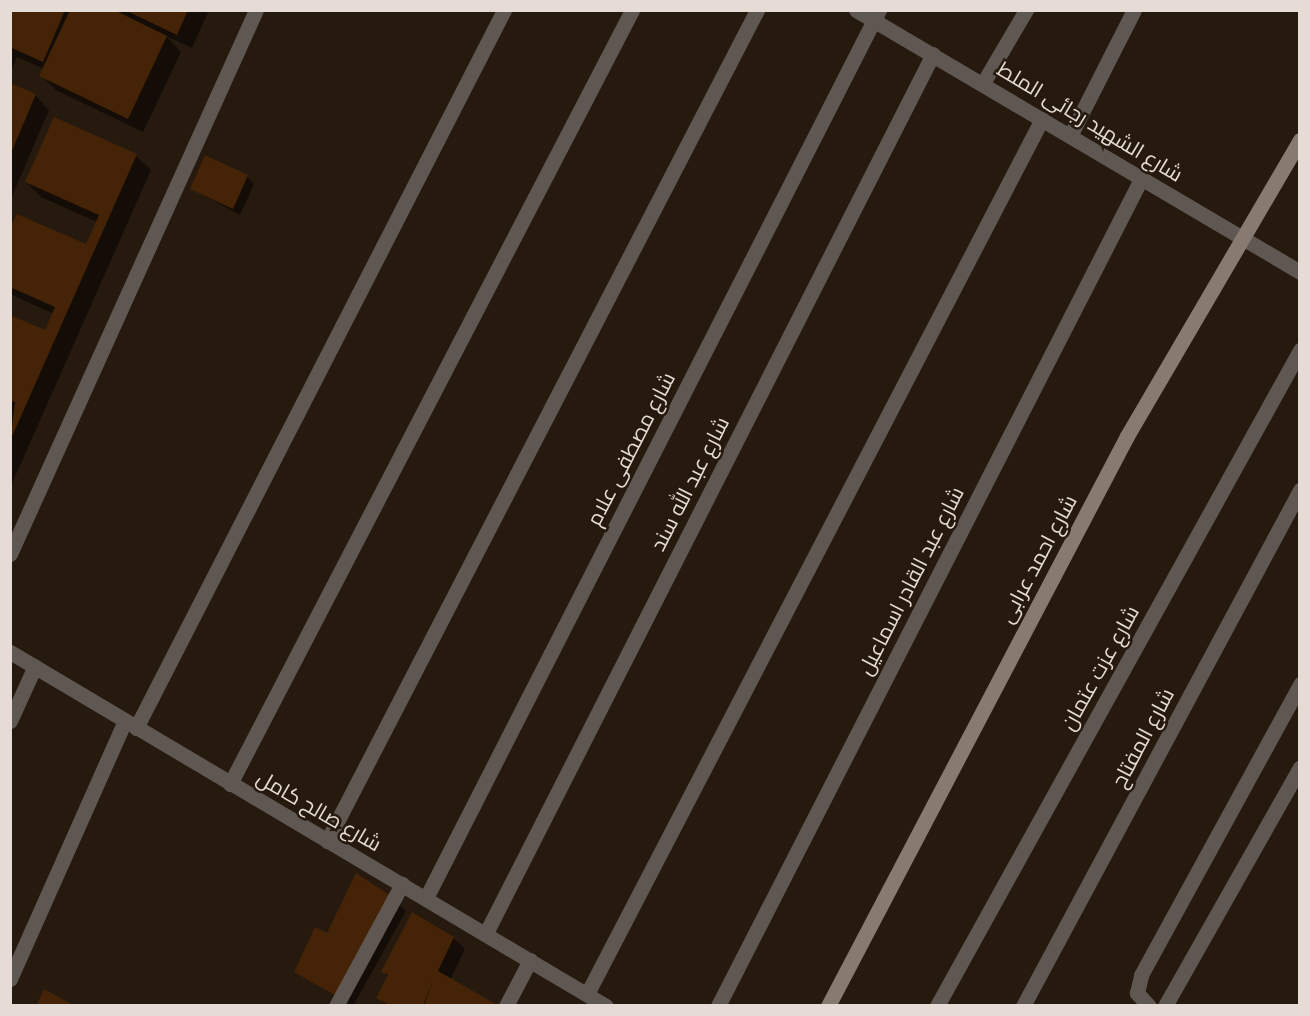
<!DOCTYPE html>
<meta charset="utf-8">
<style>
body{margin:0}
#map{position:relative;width:1310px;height:1016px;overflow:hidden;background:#26190e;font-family:Cabin,Cairo,sans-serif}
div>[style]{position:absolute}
.shadow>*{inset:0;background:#0007}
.building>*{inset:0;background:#442306}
.street>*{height:15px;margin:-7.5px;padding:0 7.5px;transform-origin:7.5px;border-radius:7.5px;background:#5f5852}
.secondary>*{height:15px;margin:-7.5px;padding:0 7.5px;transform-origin:7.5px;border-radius:7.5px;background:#867a71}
span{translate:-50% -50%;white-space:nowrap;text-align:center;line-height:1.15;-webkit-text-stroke:5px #26190e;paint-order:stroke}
.street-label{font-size:21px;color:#e6dcd5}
.frame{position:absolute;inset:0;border:12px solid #e6dcd5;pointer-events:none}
</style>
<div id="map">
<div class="shadow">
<div style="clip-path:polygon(10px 10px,209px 10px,192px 48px,166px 36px,181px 52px,143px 132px,56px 90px,41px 75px,44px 69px,17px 57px,10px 73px)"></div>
<div style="clip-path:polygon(10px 85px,35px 95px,49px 110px,10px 201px)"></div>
<div style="clip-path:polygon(136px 156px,151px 170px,10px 488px,10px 317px,46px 332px,54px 314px,10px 294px,10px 232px,86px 246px,97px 222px,41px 197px,26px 182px)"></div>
<div style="clip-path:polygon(247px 177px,254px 184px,240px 215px,192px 189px)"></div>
<div style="clip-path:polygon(395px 900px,406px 911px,353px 1006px,296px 972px,327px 935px)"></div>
<div style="clip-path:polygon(453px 938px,465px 949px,450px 980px,496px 1006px,387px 1006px,378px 997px,388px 977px,383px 972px)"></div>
</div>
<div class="building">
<div style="clip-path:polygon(10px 10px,65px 10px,43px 62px,10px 47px)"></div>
<div style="clip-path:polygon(70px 10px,114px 10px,167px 36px,128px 119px,39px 76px)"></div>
<div style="clip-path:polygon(125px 10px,188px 10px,177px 35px)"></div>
<div style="clip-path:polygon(10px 83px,36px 94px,11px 153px,10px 153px)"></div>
<div style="clip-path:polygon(54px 117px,137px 154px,10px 441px,15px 402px,10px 400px,10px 315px,45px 330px,55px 307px,10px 287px,10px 228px,17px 214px,86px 244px,99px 215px,25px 182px)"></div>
<div style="clip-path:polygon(205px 155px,248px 175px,233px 209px,190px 189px)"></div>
<div style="clip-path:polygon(356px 873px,396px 899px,340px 998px,294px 972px,315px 927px,327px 933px)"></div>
<div style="clip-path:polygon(412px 912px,454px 937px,438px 971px,499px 1006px,424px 1006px,432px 983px,423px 1006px,391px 1006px,376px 998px,388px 975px,381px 972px)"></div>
<div style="clip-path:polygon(44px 989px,75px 1006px,36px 1006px)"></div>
</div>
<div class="street">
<div style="left:856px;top:10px;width:516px;rotate:30.54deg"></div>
<div style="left:983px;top:83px;width:85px;rotate:-59.5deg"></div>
<div style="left:1070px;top:136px;width:141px;rotate:-63.1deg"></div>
<div style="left:10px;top:554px;width:597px;rotate:-65.67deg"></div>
<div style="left:10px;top:652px;width:693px;rotate:30.71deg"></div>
<div style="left:10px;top:721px;width:60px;rotate:-65.6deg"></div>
<div style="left:136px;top:728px;width:807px;rotate:-62.86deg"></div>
<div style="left:230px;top:784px;width:872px;rotate:-62.55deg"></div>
<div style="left:327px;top:841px;width:936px;rotate:-62.64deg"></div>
<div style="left:426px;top:898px;width:997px;rotate:-62.97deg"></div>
<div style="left:486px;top:933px;width:986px;rotate:-63.05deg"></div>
<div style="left:10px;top:979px;width:282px;rotate:-66deg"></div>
<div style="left:587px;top:994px;width:986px;rotate:-62.53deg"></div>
<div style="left:336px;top:1006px;width:139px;rotate:-61.6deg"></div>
<div style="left:506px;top:1006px;width:52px;rotate:-62.4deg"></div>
<div style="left:718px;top:1006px;width:931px;rotate:-62.91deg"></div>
<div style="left:937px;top:1006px;width:750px;rotate:-61.04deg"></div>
<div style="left:1023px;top:1006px;width:586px;rotate:-61.77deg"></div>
<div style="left:1149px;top:1006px;width:18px;rotate:-133deg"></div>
<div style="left:1137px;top:993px;width:18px;rotate:-77deg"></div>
<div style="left:1141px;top:975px;width:332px;rotate:-61.3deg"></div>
<div style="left:1165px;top:1006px;width:274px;rotate:-60.5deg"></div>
</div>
<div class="secondary">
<div style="left:828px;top:1006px;width:644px;rotate:-62.32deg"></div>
<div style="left:1127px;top:436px;width:343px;rotate:-59.7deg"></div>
</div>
<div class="street-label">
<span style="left:1090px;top:122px;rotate:31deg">شارع الشهيد رجائى الملط</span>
<span style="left:631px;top:449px;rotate:-63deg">شارع مصطفى علام</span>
<span style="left:690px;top:484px;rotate:-63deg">شارع عبد الله سند</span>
<span style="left:1038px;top:559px;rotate:-62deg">شارع احمد عرابى</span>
<span style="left:911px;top:581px;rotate:-63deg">شارع عبد القادر اسماعيل</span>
<span style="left:1100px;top:668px;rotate:-61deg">شارع عزت عتمان</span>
<span style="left:1143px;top:738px;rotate:-62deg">شارع المفتاح</span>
<span style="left:319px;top:811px;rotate:30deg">شارع صالح كامل</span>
</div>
<div class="frame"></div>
</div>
